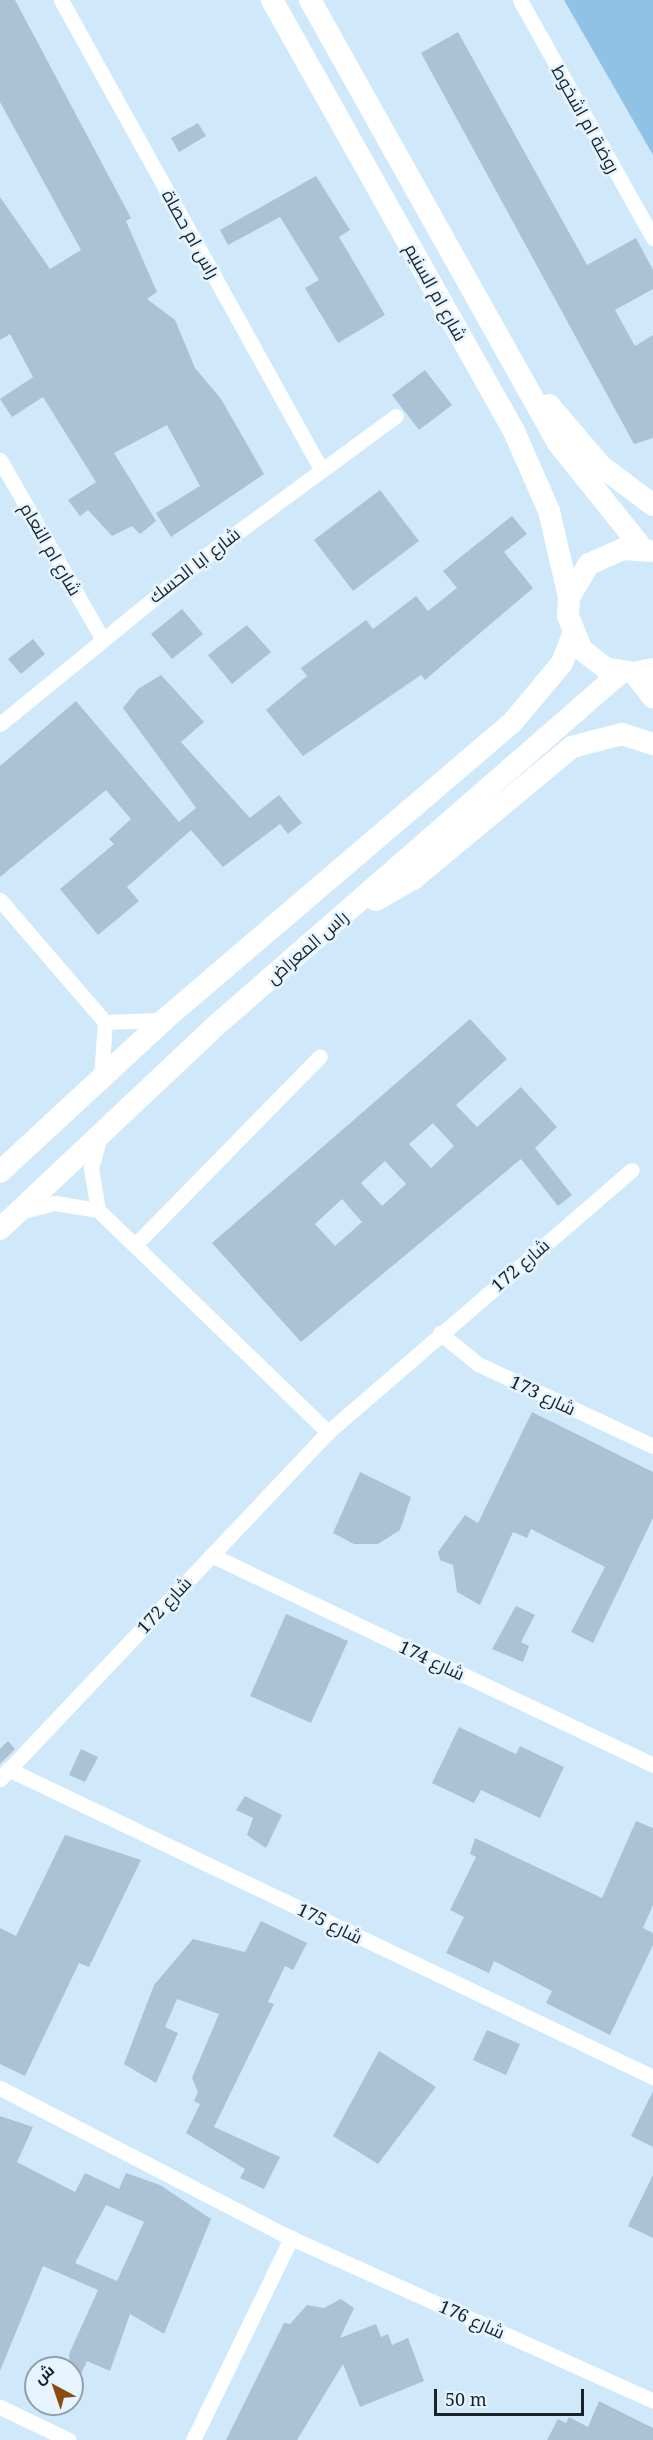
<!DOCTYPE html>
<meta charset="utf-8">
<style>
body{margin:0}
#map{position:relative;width:653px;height:2440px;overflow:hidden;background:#d0e9fa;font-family:"Noto Serif",Cairo,serif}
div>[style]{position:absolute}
.green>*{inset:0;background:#8fc2e4}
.building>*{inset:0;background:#aac2d3}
.street>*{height:15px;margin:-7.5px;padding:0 7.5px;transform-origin:7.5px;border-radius:7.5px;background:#fff}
.secondary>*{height:22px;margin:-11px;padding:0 11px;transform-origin:11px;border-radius:11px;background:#fff}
span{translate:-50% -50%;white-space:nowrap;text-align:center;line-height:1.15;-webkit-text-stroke:5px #e5f4ff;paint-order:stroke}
.street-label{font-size:18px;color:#192229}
.north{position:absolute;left:24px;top:2356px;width:60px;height:60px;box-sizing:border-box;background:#e5f4ff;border:2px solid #93a0a9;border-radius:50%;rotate:320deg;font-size:16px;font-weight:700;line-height:24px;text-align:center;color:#192229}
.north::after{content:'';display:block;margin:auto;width:21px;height:27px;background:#8a4c10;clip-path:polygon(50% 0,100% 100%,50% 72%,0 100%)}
.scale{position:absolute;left:434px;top:2389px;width:150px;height:27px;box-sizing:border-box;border:3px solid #192229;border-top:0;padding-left:8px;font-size:18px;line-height:21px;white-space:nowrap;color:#192229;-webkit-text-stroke:4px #e5f4ff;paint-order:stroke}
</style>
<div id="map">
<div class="green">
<div style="clip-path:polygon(564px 0,653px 0,653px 155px)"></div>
</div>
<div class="building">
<div style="clip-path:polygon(0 0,15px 0,131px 218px,126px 221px,157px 292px,147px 299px,175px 320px,195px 368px,221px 399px,264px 474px,171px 537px,156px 513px,200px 486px,167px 425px,114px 453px,156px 521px,140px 534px,132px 526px,112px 536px,88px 510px,80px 516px,68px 500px,96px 482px,43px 397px,12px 417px,0 399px,33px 377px,10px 334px,0 340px,0 197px,50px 269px,81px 250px,0 102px)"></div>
<div style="clip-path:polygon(458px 32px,587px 265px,636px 238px,653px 270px,653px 289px,615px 310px,635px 346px,653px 335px,653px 438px,634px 444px,421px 53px)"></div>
<div style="clip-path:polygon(198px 123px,206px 136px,179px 152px,171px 138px)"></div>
<div style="clip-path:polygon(316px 176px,350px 230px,339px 237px,385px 315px,338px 343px,305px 288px,319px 280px,280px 217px,228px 245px,220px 230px)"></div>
<div style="clip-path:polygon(425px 370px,452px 405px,419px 430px,392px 395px)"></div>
<div style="clip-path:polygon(380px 490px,419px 541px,353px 591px,314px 540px)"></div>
<div style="clip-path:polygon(512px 516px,527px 534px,504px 552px,533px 588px,425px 680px,421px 675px,303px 756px,266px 710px,307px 676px,301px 668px,366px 620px,373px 629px,416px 596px,428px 611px,457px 588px,443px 571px)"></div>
<div style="clip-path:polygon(182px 609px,203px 634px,172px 659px,151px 634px)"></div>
<div style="clip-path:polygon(247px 625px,271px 652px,232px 684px,208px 655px)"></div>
<div style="clip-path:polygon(33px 639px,45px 654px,21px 674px,8px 659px)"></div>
<div style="clip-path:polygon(161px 675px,204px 722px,181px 742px,250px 818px,279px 795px,302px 823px,288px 834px,280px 824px,223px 867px,191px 830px,127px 887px,139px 901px,98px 935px,60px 889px,114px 844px,109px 839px,131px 819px,106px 790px,0 877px,0 766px,76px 701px,179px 822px,196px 808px,123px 708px,138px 689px)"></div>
<div style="clip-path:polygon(evenodd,470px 1019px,507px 1059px,456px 1105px,477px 1127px,521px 1087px,557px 1127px,535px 1148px,572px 1195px,558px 1206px,521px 1159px,301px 1342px,212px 1243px,470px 1019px,433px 1123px,454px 1146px,431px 1168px,409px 1144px,433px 1123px,470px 1019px,385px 1161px,406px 1184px,382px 1206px,361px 1183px,385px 1161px,470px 1019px,342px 1199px,362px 1222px,335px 1246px,315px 1224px,342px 1199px)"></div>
<div style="clip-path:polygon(532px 1412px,653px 1472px,653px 1518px,593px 1643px,571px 1632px,605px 1567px,531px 1529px,527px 1538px,513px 1532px,480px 1605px,457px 1592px,453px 1565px,440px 1560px,438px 1552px,465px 1515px,478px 1523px)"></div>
<div style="clip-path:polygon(360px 1472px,411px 1497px,400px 1530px,378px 1544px,354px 1544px,333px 1533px)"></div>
<div style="clip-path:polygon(516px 1606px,535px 1615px,521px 1642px,529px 1646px,523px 1662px,492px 1649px)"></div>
<div style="clip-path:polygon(286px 1614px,348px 1641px,311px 1723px,250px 1696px)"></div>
<div style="clip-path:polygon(459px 1727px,516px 1754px,520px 1746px,564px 1767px,540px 1818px,481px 1790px,474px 1803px,432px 1783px)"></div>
<div style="clip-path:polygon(8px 1741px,15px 1749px,0 1764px,0 1749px)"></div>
<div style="clip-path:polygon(81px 1749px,98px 1757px,85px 1782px,69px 1775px)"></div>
<div style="clip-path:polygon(245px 1796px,282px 1815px,266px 1848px,247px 1835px,253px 1818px,236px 1810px)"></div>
<div style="clip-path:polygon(636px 1821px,653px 1828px,653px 1905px,643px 1928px,653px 1933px,653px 1945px,610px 2035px,546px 2003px,552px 1991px,494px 1961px,489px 1973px,446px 1953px,464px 1917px,450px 1910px,476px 1857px,470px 1854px,475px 1838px,602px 1898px)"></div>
<div style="clip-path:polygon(65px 1835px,141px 1860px,89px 1967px,79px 1963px,25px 2076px,0 2064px,0 1928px,16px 1936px)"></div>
<div style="clip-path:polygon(261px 1921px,307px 1943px,293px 1970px,285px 1966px,268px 2002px,274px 2004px,214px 2127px,280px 2157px,264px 2189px,240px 2178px,245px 2169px,186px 2133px,200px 2104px,194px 2101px,198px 2092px,192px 2078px,219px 2014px,177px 1999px,165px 2027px,178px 2033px,156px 2083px,124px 2064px,154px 1985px,193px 1939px,245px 1952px)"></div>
<div style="clip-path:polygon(487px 2030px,520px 2044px,506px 2075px,473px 2060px)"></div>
<div style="clip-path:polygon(379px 2051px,436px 2087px,378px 2164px,333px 2136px)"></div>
<div style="clip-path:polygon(653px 2091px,653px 2147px,631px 2136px)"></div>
<div style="clip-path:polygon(evenodd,0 2116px,33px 2127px,17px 2162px,75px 2192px,85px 2173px,119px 2189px,126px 2173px,160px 2185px,211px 2219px,164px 2334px,130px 2314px,110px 2371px,87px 2361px,72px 2393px,69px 2354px,98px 2290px,43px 2266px,0 2371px,0 2116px,106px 2205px,144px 2222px,117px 2281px,75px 2263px,106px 2205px)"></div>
<div style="clip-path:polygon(653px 2175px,653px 2238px,628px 2226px)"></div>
<div style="clip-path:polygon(341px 2299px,354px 2308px,340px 2338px,376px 2324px,381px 2337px,388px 2334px,392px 2345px,408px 2338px,424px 2381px,360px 2407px,343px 2364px,297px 2440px,226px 2440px,284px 2323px,290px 2324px,307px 2305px,324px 2308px)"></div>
<div style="clip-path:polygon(599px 2401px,653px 2428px,653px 2440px,547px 2440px,558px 2419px,566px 2423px,569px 2417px,588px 2427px)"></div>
</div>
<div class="street">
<div style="left:61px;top:0;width:536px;rotate:61deg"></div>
<div style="left:520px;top:0;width:273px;rotate:60.8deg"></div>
<div style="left:0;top:460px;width:205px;rotate:60.2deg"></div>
<div style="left:0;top:724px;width:279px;rotate:-39.2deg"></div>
<div style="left:216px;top:548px;width:223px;rotate:-36.3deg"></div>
<div style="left:0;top:900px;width:161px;rotate:49.3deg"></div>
<div style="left:105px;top:1022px;width:54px;rotate:94.2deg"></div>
<div style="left:105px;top:1022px;width:56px;rotate:-2deg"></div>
<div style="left:98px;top:1210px;width:43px;rotate:-99.5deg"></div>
<div style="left:91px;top:1168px;width:32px;rotate:-74deg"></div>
<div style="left:23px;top:1211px;width:33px;rotate:-14deg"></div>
<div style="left:55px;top:1203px;width:44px;rotate:9.2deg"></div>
<div style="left:98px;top:1210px;width:320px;rotate:44deg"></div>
<div style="left:135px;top:1245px;width:264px;rotate:-45.6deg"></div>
<div style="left:440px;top:1333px;width:49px;rotate:39.2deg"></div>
<div style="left:478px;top:1364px;width:193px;rotate:25.1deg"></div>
<div style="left:211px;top:1555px;width:489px;rotate:25.4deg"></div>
<div style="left:8px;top:1769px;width:715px;rotate:25.53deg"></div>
<div style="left:0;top:1779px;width:477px;rotate:-46.6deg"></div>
<div style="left:328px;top:1432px;width:401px;rotate:-40.8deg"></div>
<div style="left:0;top:2088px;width:327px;rotate:27.3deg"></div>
<div style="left:291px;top:2238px;width:397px;rotate:24.2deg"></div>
<div style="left:0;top:2407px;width:76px;rotate:25.6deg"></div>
<div style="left:193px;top:2440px;width:225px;rotate:-64.1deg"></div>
</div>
<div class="secondary">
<div style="left:272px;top:0;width:492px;rotate:60.7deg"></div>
<div style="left:513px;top:429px;width:90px;rotate:66.3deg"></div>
<div style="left:549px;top:511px;width:88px;rotate:76.9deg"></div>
<div style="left:310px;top:0;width:508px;rotate:60.76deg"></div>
<div style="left:558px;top:443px;width:136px;rotate:51.3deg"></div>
<div style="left:549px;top:405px;width:80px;rotate:49.6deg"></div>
<div style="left:601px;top:466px;width:65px;rotate:36.9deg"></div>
<div style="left:650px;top:551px;width:27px;rotate:-176deg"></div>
<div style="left:623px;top:549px;width:37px;rotate:156deg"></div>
<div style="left:589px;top:564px;width:39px;rotate:121deg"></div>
<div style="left:569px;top:597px;width:19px;rotate:93deg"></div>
<div style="left:568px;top:616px;width:35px;rotate:68deg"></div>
<div style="left:581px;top:649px;width:31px;rotate:38deg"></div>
<div style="left:605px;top:668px;width:29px;rotate:10deg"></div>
<div style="left:634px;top:673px;width:19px;rotate:-12deg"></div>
<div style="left:634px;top:673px;width:31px;rotate:52deg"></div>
<div style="left:376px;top:900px;width:43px;rotate:-29.6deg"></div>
<div style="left:413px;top:879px;width:207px;rotate:-39.7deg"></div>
<div style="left:572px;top:747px;width:52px;rotate:-14.6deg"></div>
<div style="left:622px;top:734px;width:33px;rotate:18deg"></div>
<div style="left:0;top:1172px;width:225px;rotate:-42.8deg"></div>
<div style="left:165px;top:1019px;width:455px;rotate:-40.5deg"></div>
<div style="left:511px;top:724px;width:80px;rotate:-50.1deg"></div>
<div style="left:562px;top:663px;width:30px;rotate:-69deg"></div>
<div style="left:0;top:1229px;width:302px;rotate:-43.3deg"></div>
<div style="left:220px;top:1022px;width:531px;rotate:-41.1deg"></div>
</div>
<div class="street-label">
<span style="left:586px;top:119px;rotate:61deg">روضة ام اشخوط</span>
<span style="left:191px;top:234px;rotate:61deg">راس ام حصاة</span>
<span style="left:436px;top:292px;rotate:61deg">شارع ام السنيم</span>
<span style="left:51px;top:549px;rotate:60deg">شارع ام النعام</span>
<span style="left:194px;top:565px;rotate:-38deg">شارع ابا الحسك</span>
<span style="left:307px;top:947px;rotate:-41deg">راس المعراض</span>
<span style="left:520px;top:1265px;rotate:-41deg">شارع 172</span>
<span style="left:543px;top:1395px;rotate:25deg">شارع 173</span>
<span style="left:164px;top:1605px;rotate:-47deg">شارع 172</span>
<span style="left:432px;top:1660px;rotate:25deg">شارع 174</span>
<span style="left:330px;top:1923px;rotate:26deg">شارع 175</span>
<span style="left:472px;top:2319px;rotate:24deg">شارع 176</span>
</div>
<div class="north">ش</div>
<div class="scale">50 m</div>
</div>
